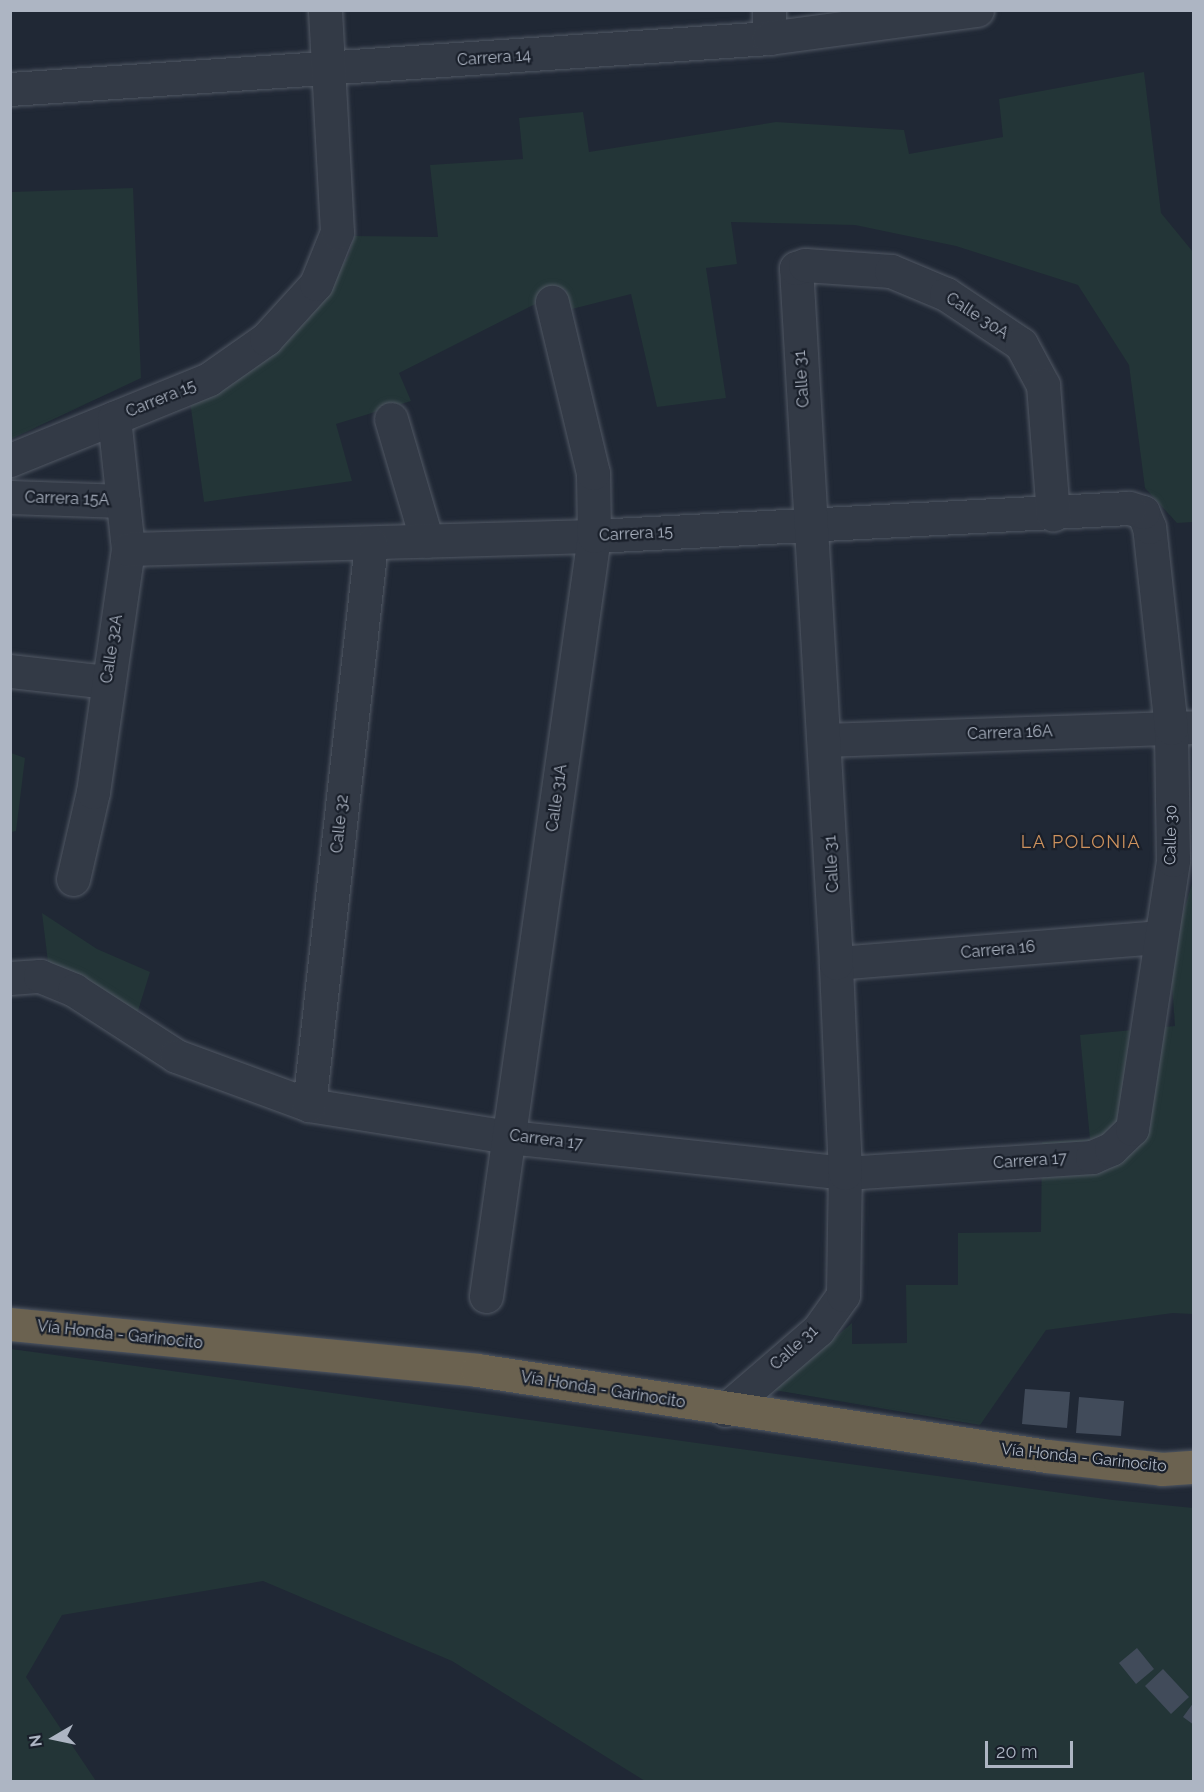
<!DOCTYPE html>
<meta charset="utf-8">
<style>
body{margin:0}
#map{position:relative;width:1204px;height:1792px;overflow:hidden;background:#202835;font-family:Raleway,sans-serif}
div>[style]{position:absolute}
.green>*{inset:0;background:#233537}
.building>*{inset:0;background:#414b5a}
.roads{filter:drop-shadow(0 0 2px #515864) drop-shadow(0 0 2px #515864)}
.minor>*{height:33px;margin:-16.5px;padding:0 16.5px;transform-origin:16.5px;border-radius:16.5px;background:#333a46}
.highway>*{height:33px;margin:-16.5px;padding:0 16.5px;transform-origin:16.5px;border-radius:16.5px;background:#6b6250}
span{translate:-50% -50%;white-space:nowrap;text-align:center;line-height:1.15;-webkit-text-stroke:4.5px #191f2a;paint-order:stroke}
.street-label{font-size:16px;color:#adb5c3}
.neighbourhood-label{font-size:18px;color:#ce925d;letter-spacing:1.5px}
.frame{position:absolute;inset:0;border:12px solid #adb5c3;pointer-events:none}
.north{position:absolute;left:24px;top:1708px;width:60px;height:60px;-webkit-text-stroke:4px #191f2a;paint-order:stroke;rotate:261deg;font-size:16px;font-weight:700;line-height:24px;text-align:center;color:#adb5c3}
.north::after{content:'';display:block;margin:auto;width:21px;height:27px;background:#adb5c3;clip-path:polygon(50% 0,100% 100%,50% 72%,0 100%)}
.scale{position:absolute;left:985px;top:1741px;width:88px;height:27px;box-sizing:border-box;border:3px solid #adb5c3;border-top:0;padding-left:8px;font-size:18px;line-height:21px;white-space:nowrap;color:#adb5c3;-webkit-text-stroke:4px #191f2a;paint-order:stroke}
</style>
<div id="map">
<div class="green">
<div style="clip-path:polygon(1144px 72px,1161px 213px,1193px 252px,1193px 522px,1177px 523px,1145px 488px,1129px 365px,1078px 285px,956px 246px,855px 225px,731px 222px,737px 264px,706px 268px,726px 398px,657px 407px,631px 294px,568px 310px,565px 289px,399px 373px,411px 401px,336px 424px,352px 481px,204px 502px,190px 401px,244px 374px,308px 319px,349px 255px,354px 236px,438px 237px,430px 165px,523px 159px,519px 118px,583px 112px,589px 152px,776px 122px,904px 130px,909px 154px,1003px 137px,999px 99px)"></div>
<div style="clip-path:polygon(133px 188px,141px 378px,11px 439px,11px 192px)"></div>
<div style="clip-path:polygon(11px 753px,25px 758px,16px 831px,11px 832px)"></div>
<div style="clip-path:polygon(1193px 881px,1193px 1314px,1173px 1313px,1046px 1330px,980px 1425px,774px 1390px,852px 1323px,852px 1344px,907px 1343px,906px 1285px,958px 1285px,958px 1233px,1041px 1232px,1042px 1142px,1090px 1139px,1080px 1035px,1175px 1026px,1170px 955px)"></div>
<div style="clip-path:polygon(42px 913px,97px 949px,150px 972px,137px 1014px,49px 970px)"></div>
<div style="clip-path:polygon(11px 1349px,1113px 1500px,1193px 1508px,1193px 1781px,645px 1781px,452px 1661px,263px 1581px,62px 1615px,26px 1677px,96px 1781px,11px 1782px)"></div>
</div>
<div class="building">
<div style="clip-path:polygon(1025px 1389px,1070px 1392px,1067px 1428px,1022px 1424px)"></div>
<div style="clip-path:polygon(1079px 1397px,1124px 1401px,1121px 1436px,1076px 1433px)"></div>
<div style="clip-path:polygon(1137px 1648px,1154px 1669px,1136px 1684px,1119px 1663px)"></div>
<div style="clip-path:polygon(1163px 1669px,1189px 1697px,1171px 1714px,1145px 1686px)"></div>
<div style="clip-path:polygon(1194px 1702px,1194px 1725px,1183px 1717px)"></div>
</div>
<div class="roads">
<div class="minor">
<div style="left:769px;top:10px;width:28px;rotate:90deg"></div>
<div style="left:10px;top:89px;width:761px;rotate:-3.84deg"></div>
<div style="left:769px;top:38px;width:210px;rotate:-7.7deg"></div>
<div style="left:391px;top:419px;width:127px;rotate:73.6deg"></div>
<div style="left:10px;top:460px;width:215px;rotate:-22.1deg"></div>
<div style="left:209px;top:379px;width:70px;rotate:-35.1deg"></div>
<div style="left:266px;top:339px;width:74px;rotate:-47.7deg"></div>
<div style="left:316px;top:284px;width:56px;rotate:-68deg"></div>
<div style="left:337px;top:232px;width:222px;rotate:-93.1deg"></div>
<div style="left:10px;top:497px;width:113px;rotate:2deg"></div>
<div style="left:10px;top:671px;width:98px;rotate:6.5deg"></div>
<div style="left:826px;top:740px;width:367px;rotate:-2deg"></div>
<div style="left:73px;top:879px;width:89px;rotate:-77.1deg"></div>
<div style="left:93px;top:792px;width:246px;rotate:-81.8deg"></div>
<div style="left:128px;top:549px;width:132px;rotate:-96.1deg"></div>
<div style="left:836px;top:963px;width:325px;rotate:-4.6deg"></div>
<div style="left:10px;top:978px;width:30px;rotate:-4deg"></div>
<div style="left:40px;top:976px;width:37px;rotate:22deg"></div>
<div style="left:74px;top:990px;width:121px;rotate:32.9deg"></div>
<div style="left:176px;top:1056px;width:142px;rotate:20.2deg"></div>
<div style="left:309px;top:1105px;width:203px;rotate:9.1deg"></div>
<div style="left:509px;top:1137px;width:338px;rotate:6.1deg"></div>
<div style="left:845px;top:1173px;width:248px;rotate:-3.7deg"></div>
<div style="left:1092px;top:1157px;width:21px;rotate:-23deg"></div>
<div style="left:1111px;top:1149px;width:29px;rotate:-44deg"></div>
<div style="left:1132px;top:1129px;width:272px;rotate:-81.3deg"></div>
<div style="left:1173px;top:860px;width:132px;rotate:-90.9deg"></div>
<div style="left:1171px;top:728px;width:202px;rotate:-96.2deg"></div>
<div style="left:1149px;top:527px;width:16px;rotate:-112deg"></div>
<div style="left:1143px;top:512px;width:15px;rotate:-164deg"></div>
<div style="left:1129px;top:508px;width:536px;rotate:177deg"></div>
<div style="left:594px;top:536px;width:466px;rotate:178.4deg"></div>
<div style="left:309px;top:1105px;width:564px;rotate:-83.69deg"></div>
<div style="left:486px;top:1296px;width:768px;rotate:-81.91deg"></div>
<div style="left:594px;top:536px;width:63px;rotate:-90.9deg"></div>
<div style="left:593px;top:473px;width:176px;rotate:-103.5deg"></div>
<div style="left:725px;top:1410px;width:123px;rotate:-40.7deg"></div>
<div style="left:818px;top:1330px;width:43px;rotate:-54.5deg"></div>
<div style="left:843px;top:1295px;width:122px;rotate:-89.1deg"></div>
<div style="left:845px;top:1173px;width:210px;rotate:-92.5deg"></div>
<div style="left:836px;top:963px;width:696px;rotate:-93.29deg"></div>
<div style="left:796px;top:268px;width:9px;rotate:-18deg"></div>
<div style="left:805px;top:265px;width:86px;rotate:4deg"></div>
<div style="left:891px;top:271px;width:60px;rotate:22.7deg"></div>
<div style="left:946px;top:294px;width:90px;rotate:33.7deg"></div>
<div style="left:1021px;top:344px;width:47px;rotate:61.8deg"></div>
<div style="left:1043px;top:385px;width:130px;rotate:85.6deg"></div>
</div>
<div class="highway">
<div style="left:10px;top:1324px;width:469px;rotate:5.6deg"></div>
<div style="left:477px;top:1370px;width:576px;rotate:8.58deg"></div>
<div style="left:1047px;top:1456px;width:116px;rotate:6.4deg"></div>
<div style="left:1162px;top:1469px;width:32px;rotate:-4deg"></div>
</div>
</div>
<div class="street-label">
<span style="left:494px;top:58px;rotate:-4deg">Carrera 14</span>
<span style="left:977px;top:316px;rotate:33deg">Calle 30A</span>
<span style="left:802px;top:379px;rotate:-94deg">Calle 31</span>
<span style="left:161px;top:399px;rotate:-22deg">Carrera 15</span>
<span style="left:67px;top:499px;rotate:2deg">Carrera 15A</span>
<span style="left:636px;top:534px;rotate:-3deg">Carrera 15</span>
<span style="left:112px;top:649px;rotate:-81deg">Calle 32A</span>
<span style="left:1010px;top:733px;rotate:-2deg">Carrera 16A</span>
<span style="left:557px;top:798px;rotate:-82deg">Calle 31A</span>
<span style="left:340px;top:824px;rotate:-84deg">Calle 32</span>
<span style="left:1171px;top:835px;rotate:-89deg">Calle 30</span>
<span style="left:832px;top:864px;rotate:-93deg">Calle 31</span>
<span style="left:998px;top:950px;rotate:-5deg">Carrera 16</span>
<span style="left:546px;top:1140px;rotate:7deg">Carrera 17</span>
<span style="left:1030px;top:1161px;rotate:-4deg">Carrera 17</span>
<span style="left:120px;top:1335px;rotate:6deg">Vía Honda - Garinocito</span>
<span style="left:794px;top:1348px;rotate:-42deg">Calle 31</span>
<span style="left:603px;top:1390px;rotate:9deg">Vía Honda - Garinocito</span>
<span style="left:1084px;top:1458px;rotate:6deg">Vía Honda - Garinocito</span>
</div>
<div class="neighbourhood-label">
<span style="left:1081px;top:842px">LA POLONIA</span>
</div>
<div class="frame"></div>
<div class="north">N</div>
<div class="scale">20 m</div>
</div>
